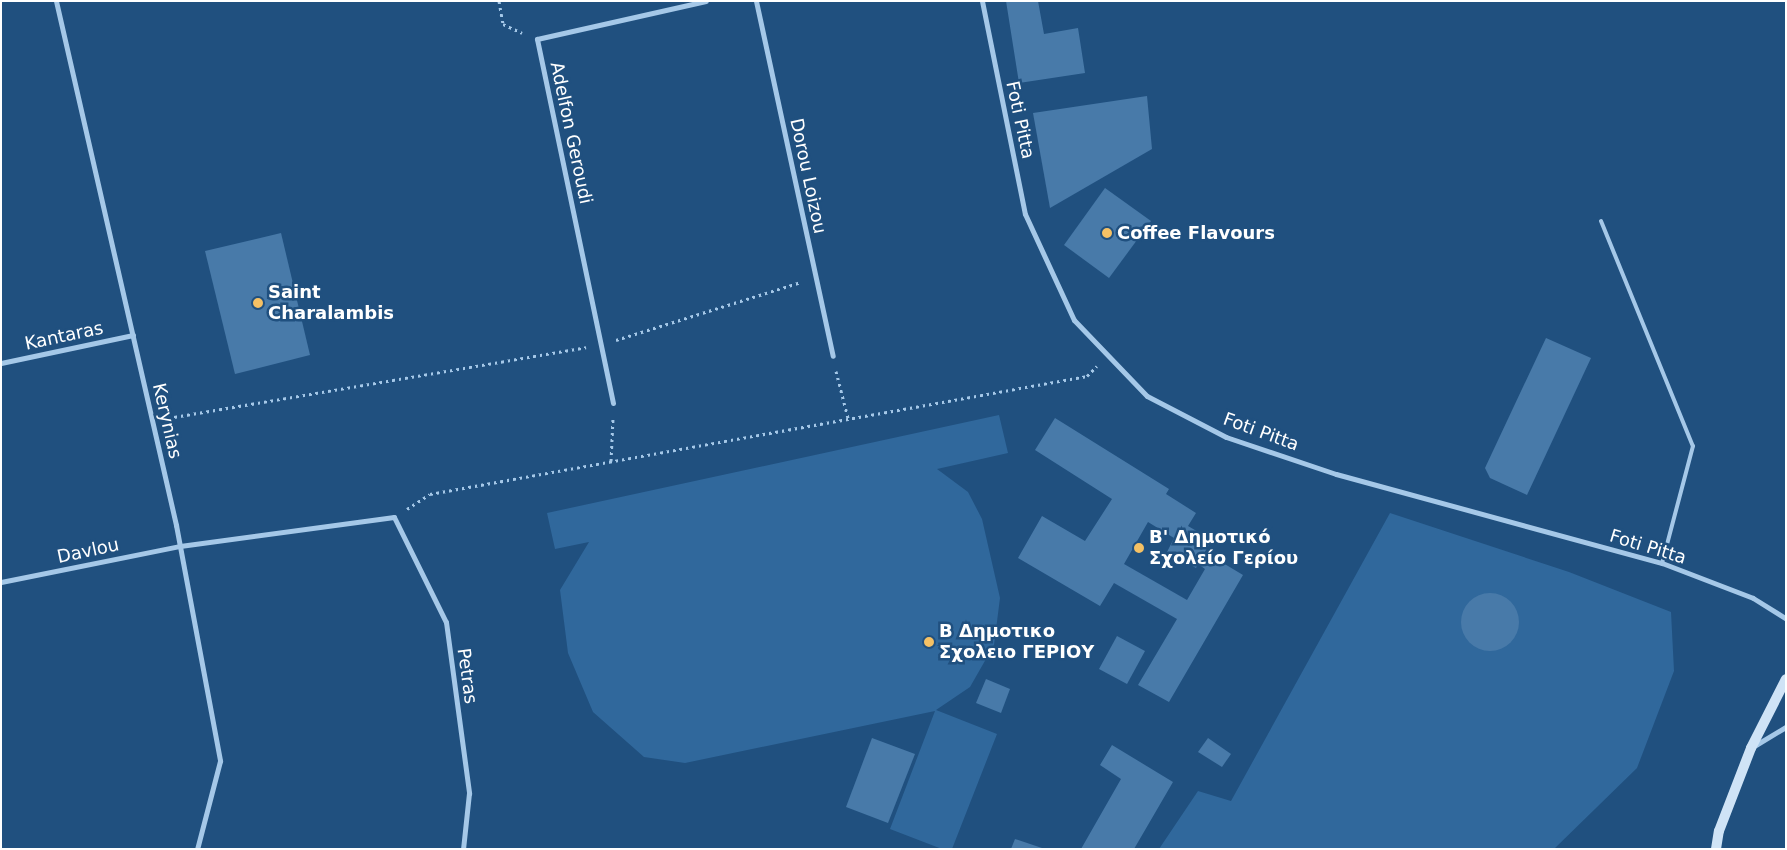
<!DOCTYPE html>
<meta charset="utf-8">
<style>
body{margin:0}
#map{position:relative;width:1787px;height:850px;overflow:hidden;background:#20507f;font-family:"DejaVu Sans",sans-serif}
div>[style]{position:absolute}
.green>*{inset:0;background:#30689c}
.building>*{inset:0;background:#487aa9}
.round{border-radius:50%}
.path>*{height:3px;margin-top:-1.5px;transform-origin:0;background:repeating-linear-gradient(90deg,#a5c8e8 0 2.5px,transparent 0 6.5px)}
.service>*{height:4px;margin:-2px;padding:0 2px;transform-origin:2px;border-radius:2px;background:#a5c8e8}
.minor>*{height:5px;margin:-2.5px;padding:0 2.5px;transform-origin:2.5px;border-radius:2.5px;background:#a5c8e8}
.secondary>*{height:10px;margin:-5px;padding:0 5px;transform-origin:5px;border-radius:5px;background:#cfe3f6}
.dots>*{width:14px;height:14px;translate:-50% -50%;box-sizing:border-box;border:2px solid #20507f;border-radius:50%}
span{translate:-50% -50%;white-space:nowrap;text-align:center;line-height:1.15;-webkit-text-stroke:5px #20507f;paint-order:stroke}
.street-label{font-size:18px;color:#fff}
.poi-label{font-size:18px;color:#fff;font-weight:700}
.left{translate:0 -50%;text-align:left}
.frame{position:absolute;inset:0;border:2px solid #fff;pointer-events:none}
</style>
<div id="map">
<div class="green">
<div style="clip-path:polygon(999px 415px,1008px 453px,937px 469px,968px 492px,982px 519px,1000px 598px,994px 645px,970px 687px,936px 710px,997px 734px,952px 849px,942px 849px,890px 829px,935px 711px,685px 763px,644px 757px,593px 712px,568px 653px,560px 590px,589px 542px,555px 549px,547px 513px)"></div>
<div style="clip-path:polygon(1390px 513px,1569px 572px,1671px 612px,1674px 671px,1637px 768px,1554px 849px,1159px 849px,1198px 791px,1231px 801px)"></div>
</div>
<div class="building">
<div style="clip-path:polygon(1006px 1px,1038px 1px,1044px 34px,1078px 28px,1085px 73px,1019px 83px)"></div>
<div style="clip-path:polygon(1147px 96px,1152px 149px,1050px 208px,1033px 113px)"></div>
<div style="clip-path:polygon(1105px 188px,1151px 221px,1109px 278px,1064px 245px)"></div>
<div style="clip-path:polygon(281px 233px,310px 355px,235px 374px,205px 251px)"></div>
<div style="clip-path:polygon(1546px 338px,1591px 358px,1527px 495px,1490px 478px,1485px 468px)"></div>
<div style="clip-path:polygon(evenodd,1055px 418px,1169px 489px,1166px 494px,1196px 513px,1188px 526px,1212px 540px,1203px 555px,1211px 560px,1213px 557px,1243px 575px,1169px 702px,1138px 685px,1177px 619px,1114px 583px,1100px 606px,1018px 558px,1042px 516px,1085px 541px,1112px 499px,1035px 450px,1055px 418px,1148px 522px,1174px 538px,1167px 552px,1196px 568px,1198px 564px,1205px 569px,1187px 600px,1124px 564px,1148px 522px)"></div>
<div class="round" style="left:1461px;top:593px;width:58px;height:58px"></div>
<div style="clip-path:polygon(1117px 636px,1145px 651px,1127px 684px,1099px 669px)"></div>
<div style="clip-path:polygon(986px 679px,1010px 689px,1001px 713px,976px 703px)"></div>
<div style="clip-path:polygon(872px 738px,915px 754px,888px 823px,846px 807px)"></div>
<div style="clip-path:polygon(1208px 738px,1231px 754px,1222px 767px,1198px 752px)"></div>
<div style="clip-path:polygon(1112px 745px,1173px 782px,1134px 849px,1081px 849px,1121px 779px,1100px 765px)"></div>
<div style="clip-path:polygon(1015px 839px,1042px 848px,1042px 849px,1011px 849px)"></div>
</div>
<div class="path">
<div style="left:499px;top:1px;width:23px;rotate:80deg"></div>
<div style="left:503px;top:24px;width:21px;rotate:25deg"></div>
<div style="left:616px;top:340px;width:194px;rotate:-17.4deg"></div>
<div style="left:836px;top:371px;width:49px;rotate:75.7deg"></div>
<div style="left:168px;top:418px;width:424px;rotate:-9.6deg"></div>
<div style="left:611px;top:461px;width:42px;rotate:-87.3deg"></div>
<div style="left:407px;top:509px;width:27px;rotate:-33deg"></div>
<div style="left:430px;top:494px;width:668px;rotate:-10.18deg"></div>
<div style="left:1087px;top:376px;width:14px;rotate:-45deg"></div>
</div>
<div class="service">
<div style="left:1601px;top:221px;width:243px;rotate:67.8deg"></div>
<div style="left:1693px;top:446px;width:121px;rotate:104.8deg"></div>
</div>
<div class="minor">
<div style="left:56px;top:1px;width:538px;rotate:77.1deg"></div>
<div style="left:176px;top:525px;width:240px;rotate:79.4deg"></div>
<div style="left:220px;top:761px;width:91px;rotate:104.6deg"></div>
<div style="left:756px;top:1px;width:363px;rotate:77.8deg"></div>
<div style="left:982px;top:1px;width:217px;rotate:78.6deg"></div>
<div style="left:1025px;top:214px;width:117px;rotate:65.2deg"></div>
<div style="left:1074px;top:320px;width:105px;rotate:46.2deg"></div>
<div style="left:1147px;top:396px;width:89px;rotate:27.4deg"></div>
<div style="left:1226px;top:437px;width:116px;rotate:18.6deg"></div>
<div style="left:1336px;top:474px;width:338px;rotate:15.3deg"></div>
<div style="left:1662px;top:563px;width:97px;rotate:21deg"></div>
<div style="left:1753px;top:598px;width:39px;rotate:32deg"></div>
<div style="left:1px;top:363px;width:135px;rotate:-12deg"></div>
<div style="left:613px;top:403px;width:372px;rotate:-101.8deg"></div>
<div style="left:537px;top:39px;width:173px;rotate:-12.7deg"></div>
<div style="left:1px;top:582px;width:183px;rotate:-11.4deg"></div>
<div style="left:180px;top:546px;width:216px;rotate:-7.7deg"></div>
<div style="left:394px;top:517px;width:117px;rotate:63.7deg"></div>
<div style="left:446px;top:622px;width:173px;rotate:82.3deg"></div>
<div style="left:469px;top:793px;width:56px;rotate:96.1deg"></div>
<div style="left:1754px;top:746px;width:37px;rotate:-31deg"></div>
</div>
<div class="secondary">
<div style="left:1716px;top:849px;width:18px;rotate:-81deg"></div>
<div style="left:1719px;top:831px;width:89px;rotate:-68.9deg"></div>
<div style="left:1751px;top:748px;width:77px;rotate:-63.1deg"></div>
</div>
<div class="dots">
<div style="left:1107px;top:233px;background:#f5c165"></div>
<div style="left:258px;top:303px;background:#f5c165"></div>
<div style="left:1139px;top:548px;background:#f5c165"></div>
<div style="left:929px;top:642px;background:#f5c165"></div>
</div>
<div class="street-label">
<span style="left:1020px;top:120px;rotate:78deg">Foti Pitta</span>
<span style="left:571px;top:133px;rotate:78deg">Adelfon Geroudi</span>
<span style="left:808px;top:176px;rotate:78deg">Dorou Loizou</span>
<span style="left:64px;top:336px;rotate:-12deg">Kantaras</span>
<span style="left:167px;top:421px;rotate:77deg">Kerynias</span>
<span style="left:1261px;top:432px;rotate:20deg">Foti Pitta</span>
<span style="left:1648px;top:547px;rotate:17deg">Foti Pitta</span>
<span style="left:88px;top:551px;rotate:-12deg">Davlou</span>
<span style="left:467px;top:676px;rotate:82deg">Petras</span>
</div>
<div class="poi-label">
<span class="left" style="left:1117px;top:233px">Coffee Flavours</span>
<span class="left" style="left:268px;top:303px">Saint<br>Charalambis</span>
<span class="left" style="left:1149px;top:548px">Β' Δημοτικό<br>Σχολείο Γερίου</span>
<span class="left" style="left:939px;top:642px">Β Δημοτικο<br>Σχολειο ΓΕΡΙΟΥ</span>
</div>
<div class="frame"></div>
</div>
